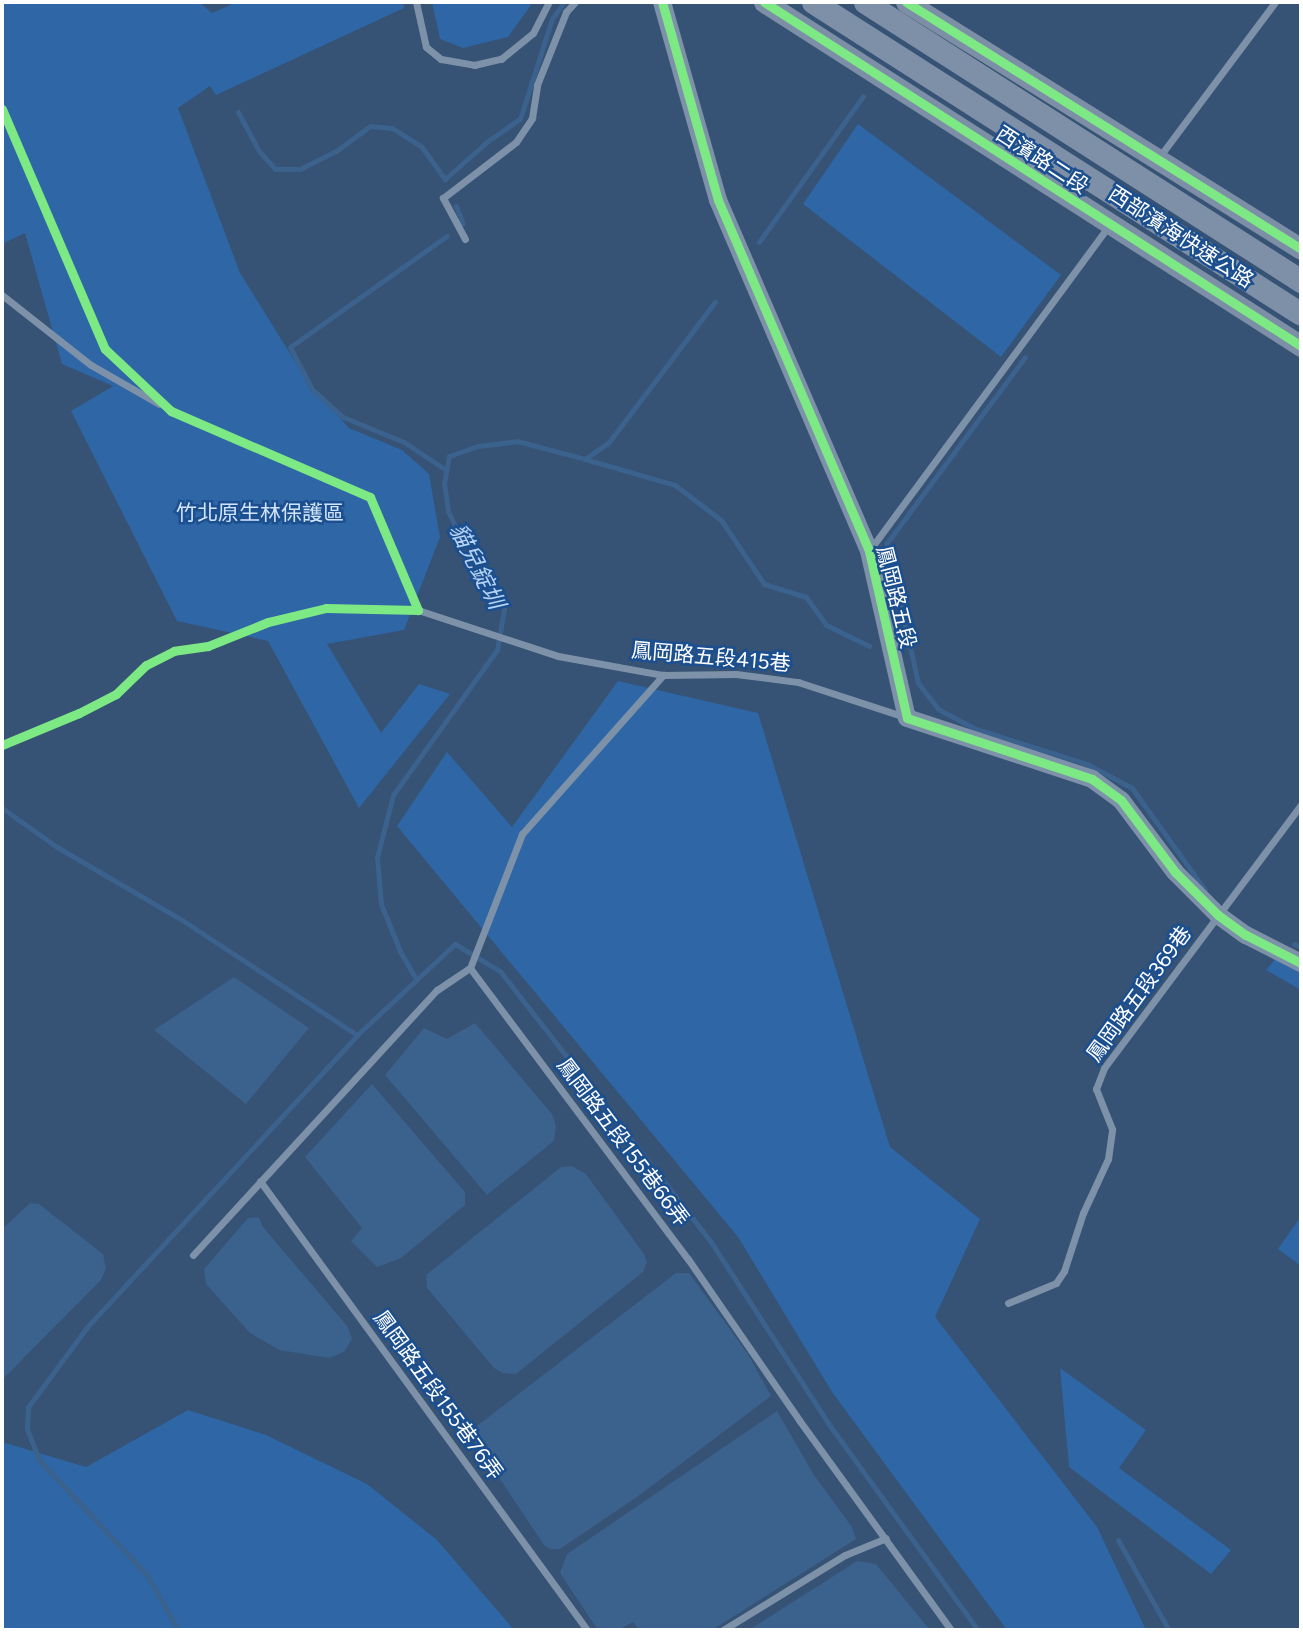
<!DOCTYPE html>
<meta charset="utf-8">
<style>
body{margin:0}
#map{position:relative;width:1303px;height:1632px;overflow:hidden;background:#365274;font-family:Figtree,"Noto Sans TC",sans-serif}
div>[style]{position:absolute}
.green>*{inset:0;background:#2f66a5}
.water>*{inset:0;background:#3b618d}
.stream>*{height:5px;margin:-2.5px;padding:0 2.5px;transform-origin:2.5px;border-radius:2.5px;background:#3b618d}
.service>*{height:7px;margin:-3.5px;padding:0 3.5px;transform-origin:3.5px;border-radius:3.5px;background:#7d92a8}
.tertiary>*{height:18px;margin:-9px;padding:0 9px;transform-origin:9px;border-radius:9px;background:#7d92a8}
.primary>*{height:21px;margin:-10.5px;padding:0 10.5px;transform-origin:10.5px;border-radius:10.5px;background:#7d8ea7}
.trunk>*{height:23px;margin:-11.5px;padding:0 11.5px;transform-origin:11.5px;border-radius:11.5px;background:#7e90a7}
.cycleway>*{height:9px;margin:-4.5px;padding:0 4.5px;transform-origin:4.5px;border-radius:4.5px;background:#7ce984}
span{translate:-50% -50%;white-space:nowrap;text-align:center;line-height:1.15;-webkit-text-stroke:5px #1b4f8f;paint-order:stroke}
.street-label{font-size:21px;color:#fff}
.park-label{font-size:21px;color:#cfe3fa}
.water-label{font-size:23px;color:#b5d3f5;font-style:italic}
.frame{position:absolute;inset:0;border:4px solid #fff;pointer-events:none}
</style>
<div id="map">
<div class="green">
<div style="clip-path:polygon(2px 2px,199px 2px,212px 13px,237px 2px,403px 2px,404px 8px,216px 95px,210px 86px,178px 108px,240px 273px,309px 384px,349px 428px,402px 450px,429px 474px,440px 537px,404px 630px,327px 644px,381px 733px,419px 684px,450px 694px,359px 808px,268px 641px,177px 621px,71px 411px,113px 386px,62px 364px,25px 233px,2px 244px)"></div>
<div style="clip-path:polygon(432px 2px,533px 2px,508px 37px,463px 48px,440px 39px)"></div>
<div style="clip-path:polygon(858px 124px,1061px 275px,1001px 357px,803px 204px)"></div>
<div style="clip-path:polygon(618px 681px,758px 713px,890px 1147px,980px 1219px,935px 1317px,1097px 1527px,1146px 1630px,1007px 1630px,832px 1392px,738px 1237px,397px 826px,447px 752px,512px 827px)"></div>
<div style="clip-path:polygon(1277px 957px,1301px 969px,1301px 990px,1266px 970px)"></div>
<div style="clip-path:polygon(1301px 1216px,1301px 1266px,1278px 1249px)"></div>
<div style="clip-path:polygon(1060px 1368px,1146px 1430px,1119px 1468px,1231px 1550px,1211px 1574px,1069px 1467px)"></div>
<div style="clip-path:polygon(188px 1410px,266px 1435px,367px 1484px,437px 1540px,514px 1630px,2px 1630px,2px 1442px,86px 1467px)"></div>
</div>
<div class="water">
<div style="clip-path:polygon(234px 977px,309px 1028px,246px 1104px,154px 1030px)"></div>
<div style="clip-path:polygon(475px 1023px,552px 1114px,556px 1126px,554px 1141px,487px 1195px,385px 1075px,424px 1028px,447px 1039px)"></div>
<div style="clip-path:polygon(372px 1084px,465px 1192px,465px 1205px,401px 1258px,377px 1267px,351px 1241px,362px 1228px,305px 1157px)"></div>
<div style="clip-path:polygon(572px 1166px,586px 1174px,644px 1254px,647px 1262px,643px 1272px,516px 1374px,503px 1373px,494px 1368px,427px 1288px,426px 1275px,561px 1167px)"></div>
<div style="clip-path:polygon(30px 1203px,39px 1204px,103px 1254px,106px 1268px,101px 1280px,2px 1380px,2px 1229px)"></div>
<div style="clip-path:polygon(259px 1217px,263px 1227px,348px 1327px,352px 1339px,344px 1352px,329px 1358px,279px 1350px,250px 1333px,206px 1284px,204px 1269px,248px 1218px)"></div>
<div style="clip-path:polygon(676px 1273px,689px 1273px,748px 1354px,771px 1396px,637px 1497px,560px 1549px,550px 1549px,544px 1545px,474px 1440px,473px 1429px)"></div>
<div style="clip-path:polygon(777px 1411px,814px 1475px,852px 1527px,856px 1539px,712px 1630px,639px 1630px,633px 1622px,618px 1630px,598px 1630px,560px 1573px,567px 1554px)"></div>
<div style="clip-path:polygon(857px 1561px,876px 1564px,930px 1630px,749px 1630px)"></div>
</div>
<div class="stream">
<div style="left:238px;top:112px;width:44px;rotate:61.7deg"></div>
<div style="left:259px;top:151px;width:24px;rotate:48deg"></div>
<div style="left:275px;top:169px;width:25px"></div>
<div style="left:300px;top:169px;width:40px;rotate:-26.6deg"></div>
<div style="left:336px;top:151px;width:42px;rotate:-36.3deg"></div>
<div style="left:370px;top:126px;width:22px;rotate:5deg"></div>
<div style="left:392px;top:128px;width:34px;rotate:32deg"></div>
<div style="left:421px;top:146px;width:41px;rotate:54deg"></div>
<div style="left:445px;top:179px;width:57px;rotate:-41.5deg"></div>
<div style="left:488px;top:141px;width:39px;rotate:-35deg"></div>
<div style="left:520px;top:119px;width:105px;rotate:-72.3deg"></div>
<div style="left:552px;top:19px;width:21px;rotate:-55deg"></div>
<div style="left:456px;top:206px;width:19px;rotate:69deg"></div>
<div style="left:759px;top:242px;width:179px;rotate:-54.5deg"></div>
<div style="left:1025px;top:357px;width:232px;rotate:126.6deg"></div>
<div style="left:887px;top:543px;width:143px;rotate:77.5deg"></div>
<div style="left:918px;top:683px;width:33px;rotate:52deg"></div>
<div style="left:938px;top:709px;width:40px;rotate:28deg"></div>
<div style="left:973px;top:728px;width:120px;rotate:17.5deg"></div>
<div style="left:1087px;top:764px;width:51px;rotate:28.1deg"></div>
<div style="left:1132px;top:788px;width:125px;rotate:54.4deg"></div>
<div style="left:585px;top:459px;width:94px;rotate:16.1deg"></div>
<div style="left:675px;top:485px;width:58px;rotate:37.3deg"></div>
<div style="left:721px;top:520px;width:77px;rotate:56.1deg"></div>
<div style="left:764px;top:584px;width:44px;rotate:17.2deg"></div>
<div style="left:806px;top:597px;width:34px;rotate:54deg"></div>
<div style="left:826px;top:625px;width:48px;rotate:26deg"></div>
<div style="left:446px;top:470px;width:50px;rotate:-146.3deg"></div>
<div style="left:404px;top:442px;width:66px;rotate:-157.7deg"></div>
<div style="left:343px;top:417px;width:42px;rotate:-137.9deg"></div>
<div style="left:312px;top:389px;width:47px;rotate:-117.6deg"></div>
<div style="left:290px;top:347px;width:192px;rotate:-35.3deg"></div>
<div style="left:2px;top:808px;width:67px;rotate:35.3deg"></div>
<div style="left:57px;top:847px;width:145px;rotate:30.3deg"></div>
<div style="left:182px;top:920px;width:209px;rotate:33.3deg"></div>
<div style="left:1294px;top:944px;width:8px;rotate:23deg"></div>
<div style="left:416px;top:979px;width:32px;rotate:-120deg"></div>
<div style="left:400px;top:951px;width:51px;rotate:-112deg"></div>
<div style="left:381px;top:904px;width:47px;rotate:-94.9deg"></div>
<div style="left:377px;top:857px;width:64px;rotate:-75.5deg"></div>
<div style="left:393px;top:795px;width:178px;rotate:-54.4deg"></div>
<div style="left:497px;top:650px;width:42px;rotate:-80.3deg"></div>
<div style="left:504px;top:609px;width:79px;rotate:-121.5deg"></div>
<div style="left:463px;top:542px;width:34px;rotate:-116deg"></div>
<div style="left:448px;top:511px;width:27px;rotate:-98deg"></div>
<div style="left:444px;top:484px;width:28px;rotate:-80deg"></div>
<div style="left:449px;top:456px;width:31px;rotate:-19deg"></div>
<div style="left:478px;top:446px;width:39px;rotate:-7deg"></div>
<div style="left:517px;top:441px;width:70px;rotate:14.8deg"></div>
<div style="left:585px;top:459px;width:29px;rotate:-35deg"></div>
<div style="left:609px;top:442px;width:176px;rotate:-52.9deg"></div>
<div style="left:1118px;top:1540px;width:103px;rotate:60.5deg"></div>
<div style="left:178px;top:1630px;width:63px;rotate:-119.4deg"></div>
<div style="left:147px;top:1575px;width:158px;rotate:-133.2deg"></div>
<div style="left:39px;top:1460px;width:34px;rotate:-111deg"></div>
<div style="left:27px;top:1428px;width:21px;rotate:-87deg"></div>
<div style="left:28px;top:1407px;width:101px;rotate:-53.5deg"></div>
<div style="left:88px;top:1326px;width:396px;rotate:-47.2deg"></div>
<div style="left:357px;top:1035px;width:134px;rotate:-42.9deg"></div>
<div style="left:455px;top:944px;width:52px;rotate:31deg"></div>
<div style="left:500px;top:971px;width:343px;rotate:52.1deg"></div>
<div style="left:711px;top:1242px;width:216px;rotate:57.1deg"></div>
<div style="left:828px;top:1423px;width:256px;rotate:54.1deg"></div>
</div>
<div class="service">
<div style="left:416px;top:2px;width:46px;rotate:77.5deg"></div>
<div style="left:426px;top:47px;width:19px;rotate:39deg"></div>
<div style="left:441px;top:59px;width:34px;rotate:10deg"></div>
<div style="left:474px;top:65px;width:28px;rotate:-13deg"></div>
<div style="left:501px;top:59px;width:41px;rotate:-39.1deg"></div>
<div style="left:533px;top:33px;width:35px;rotate:-63deg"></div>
<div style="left:2px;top:109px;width:261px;rotate:66.8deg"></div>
<div style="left:105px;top:349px;width:91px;rotate:43.2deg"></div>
<div style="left:171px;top:411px;width:217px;rotate:23.4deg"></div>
<div style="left:370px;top:497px;width:123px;rotate:67deg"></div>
<div style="left:1160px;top:156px;width:192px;rotate:-53.2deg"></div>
<div style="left:465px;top:239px;width:47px;rotate:-118.2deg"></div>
<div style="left:443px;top:198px;width:92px;rotate:-37.5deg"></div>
<div style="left:516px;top:142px;width:29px;rotate:-56deg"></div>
<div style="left:532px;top:118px;width:33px;rotate:-81deg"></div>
<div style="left:537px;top:85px;width:79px;rotate:-68.3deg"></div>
<div style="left:566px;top:12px;width:13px;rotate:-48deg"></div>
<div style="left:2px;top:295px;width:113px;rotate:38.2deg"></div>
<div style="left:91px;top:365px;width:78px;rotate:29.8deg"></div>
<div style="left:869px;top:551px;width:405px;rotate:-53.6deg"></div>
<div style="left:2px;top:745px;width:83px;rotate:-22.6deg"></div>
<div style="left:79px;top:713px;width:42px;rotate:-27.2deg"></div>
<div style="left:116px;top:694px;width:42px;rotate:-44deg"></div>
<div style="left:146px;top:665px;width:31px;rotate:-27deg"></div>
<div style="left:174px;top:651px;width:34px;rotate:-8deg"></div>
<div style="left:208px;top:646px;width:65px;rotate:-21.8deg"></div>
<div style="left:268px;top:622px;width:60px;rotate:-13.6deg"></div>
<div style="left:326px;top:608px;width:92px;rotate:1.2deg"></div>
<div style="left:418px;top:610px;width:147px;rotate:18.2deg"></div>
<div style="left:558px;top:656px;width:107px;rotate:10.3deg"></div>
<div style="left:663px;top:675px;width:73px;rotate:-0.8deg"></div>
<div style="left:736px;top:674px;width:63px;rotate:7.4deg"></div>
<div style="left:798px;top:682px;width:113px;rotate:18.1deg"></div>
<div style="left:470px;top:968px;width:364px;rotate:53.2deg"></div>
<div style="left:688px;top:1259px;width:196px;rotate:55.4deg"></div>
<div style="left:799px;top:1420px;width:259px;rotate:54.1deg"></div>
<div style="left:470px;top:968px;width:144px;rotate:-68.8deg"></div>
<div style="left:522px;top:834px;width:213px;rotate:-48.4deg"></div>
<div style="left:260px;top:1181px;width:555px;rotate:53.93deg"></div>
<div style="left:193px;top:1255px;width:360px;rotate:-47.4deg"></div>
<div style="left:437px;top:990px;width:40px;rotate:-34deg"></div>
<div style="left:1008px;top:1303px;width:52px;rotate:-22.6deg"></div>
<div style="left:1056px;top:1283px;width:14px;rotate:-56deg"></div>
<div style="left:1064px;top:1271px;width:61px;rotate:-71.9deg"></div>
<div style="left:1083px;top:1213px;width:60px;rotate:-65.2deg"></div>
<div style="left:1108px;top:1159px;width:30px;rotate:-82deg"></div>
<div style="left:1112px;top:1129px;width:43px;rotate:-111.8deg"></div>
<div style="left:1096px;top:1089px;width:22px;rotate:-69deg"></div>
<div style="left:1104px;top:1068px;width:329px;rotate:-53.2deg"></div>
<div style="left:723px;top:1630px;width:143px;rotate:-31.6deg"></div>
<div style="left:845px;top:1555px;width:44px;rotate:-22.5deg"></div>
</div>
<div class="tertiary">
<div style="left:662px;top:2px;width:206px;rotate:74.2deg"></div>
<div style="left:718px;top:200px;width:382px;rotate:66.7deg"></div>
<div style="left:869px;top:551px;width:171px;rotate:77.2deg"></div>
<div style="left:907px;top:718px;width:195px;rotate:18.2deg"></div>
<div style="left:1092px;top:779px;width:36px;rotate:36deg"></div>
<div style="left:1121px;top:800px;width:90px;rotate:53.1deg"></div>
<div style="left:1175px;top:872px;width:61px;rotate:45deg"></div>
<div style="left:1218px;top:915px;width:34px;rotate:36deg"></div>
<div style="left:1246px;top:935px;width:62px;rotate:27deg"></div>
</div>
<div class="primary">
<div style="left:764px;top:2px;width:638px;rotate:32.64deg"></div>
<div style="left:906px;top:2px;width:466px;rotate:32deg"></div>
</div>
<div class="trunk">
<div style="left:813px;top:2px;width:579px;rotate:32.59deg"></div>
<div style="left:865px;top:2px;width:518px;rotate:32.62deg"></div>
</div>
<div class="cycleway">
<div style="left:662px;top:2px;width:206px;rotate:74.2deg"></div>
<div style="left:718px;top:200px;width:382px;rotate:66.7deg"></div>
<div style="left:869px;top:551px;width:171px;rotate:77.2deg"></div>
<div style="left:907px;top:718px;width:195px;rotate:18.2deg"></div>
<div style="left:1092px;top:779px;width:36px;rotate:36deg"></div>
<div style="left:1121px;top:800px;width:90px;rotate:53.1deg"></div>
<div style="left:1175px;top:872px;width:61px;rotate:45deg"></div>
<div style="left:1218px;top:915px;width:34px;rotate:36deg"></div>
<div style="left:1246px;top:935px;width:62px;rotate:27deg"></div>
<div style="left:764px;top:2px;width:638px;rotate:32.64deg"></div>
<div style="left:906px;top:2px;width:466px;rotate:32deg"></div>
<div style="left:2px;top:109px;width:261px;rotate:66.8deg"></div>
<div style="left:105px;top:349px;width:91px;rotate:43.2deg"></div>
<div style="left:171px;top:411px;width:217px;rotate:23.4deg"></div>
<div style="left:370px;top:497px;width:123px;rotate:67deg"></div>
<div style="left:418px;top:610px;width:92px;rotate:-178.8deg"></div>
<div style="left:326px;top:608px;width:60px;rotate:166.4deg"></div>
<div style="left:268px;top:622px;width:65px;rotate:158.2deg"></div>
<div style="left:208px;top:646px;width:34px;rotate:172deg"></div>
<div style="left:174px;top:651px;width:31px;rotate:153deg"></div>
<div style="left:146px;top:665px;width:42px;rotate:136deg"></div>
<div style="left:116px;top:694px;width:42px;rotate:152.8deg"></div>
<div style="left:79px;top:713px;width:83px;rotate:157.4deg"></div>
</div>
<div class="street-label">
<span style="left:1042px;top:160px;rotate:33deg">西濱路二段</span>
<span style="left:1181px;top:237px;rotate:33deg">西部濱海快速公路</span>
<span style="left:896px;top:597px;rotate:76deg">鳳岡路五段</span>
<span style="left:711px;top:657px;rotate:5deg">鳳岡路五段415巷</span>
<span style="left:1139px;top:994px;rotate:-54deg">鳳岡路五段369巷</span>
<span style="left:623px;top:1142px;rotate:53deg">鳳岡路五段155巷66弄</span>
<span style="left:438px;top:1395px;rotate:54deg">鳳岡路五段155巷76弄</span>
</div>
<div class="park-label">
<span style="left:260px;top:513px">竹北原生林保護區</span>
</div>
<div class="water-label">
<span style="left:477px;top:566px;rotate:63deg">貓兒錠圳</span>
</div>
<div class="frame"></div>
</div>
